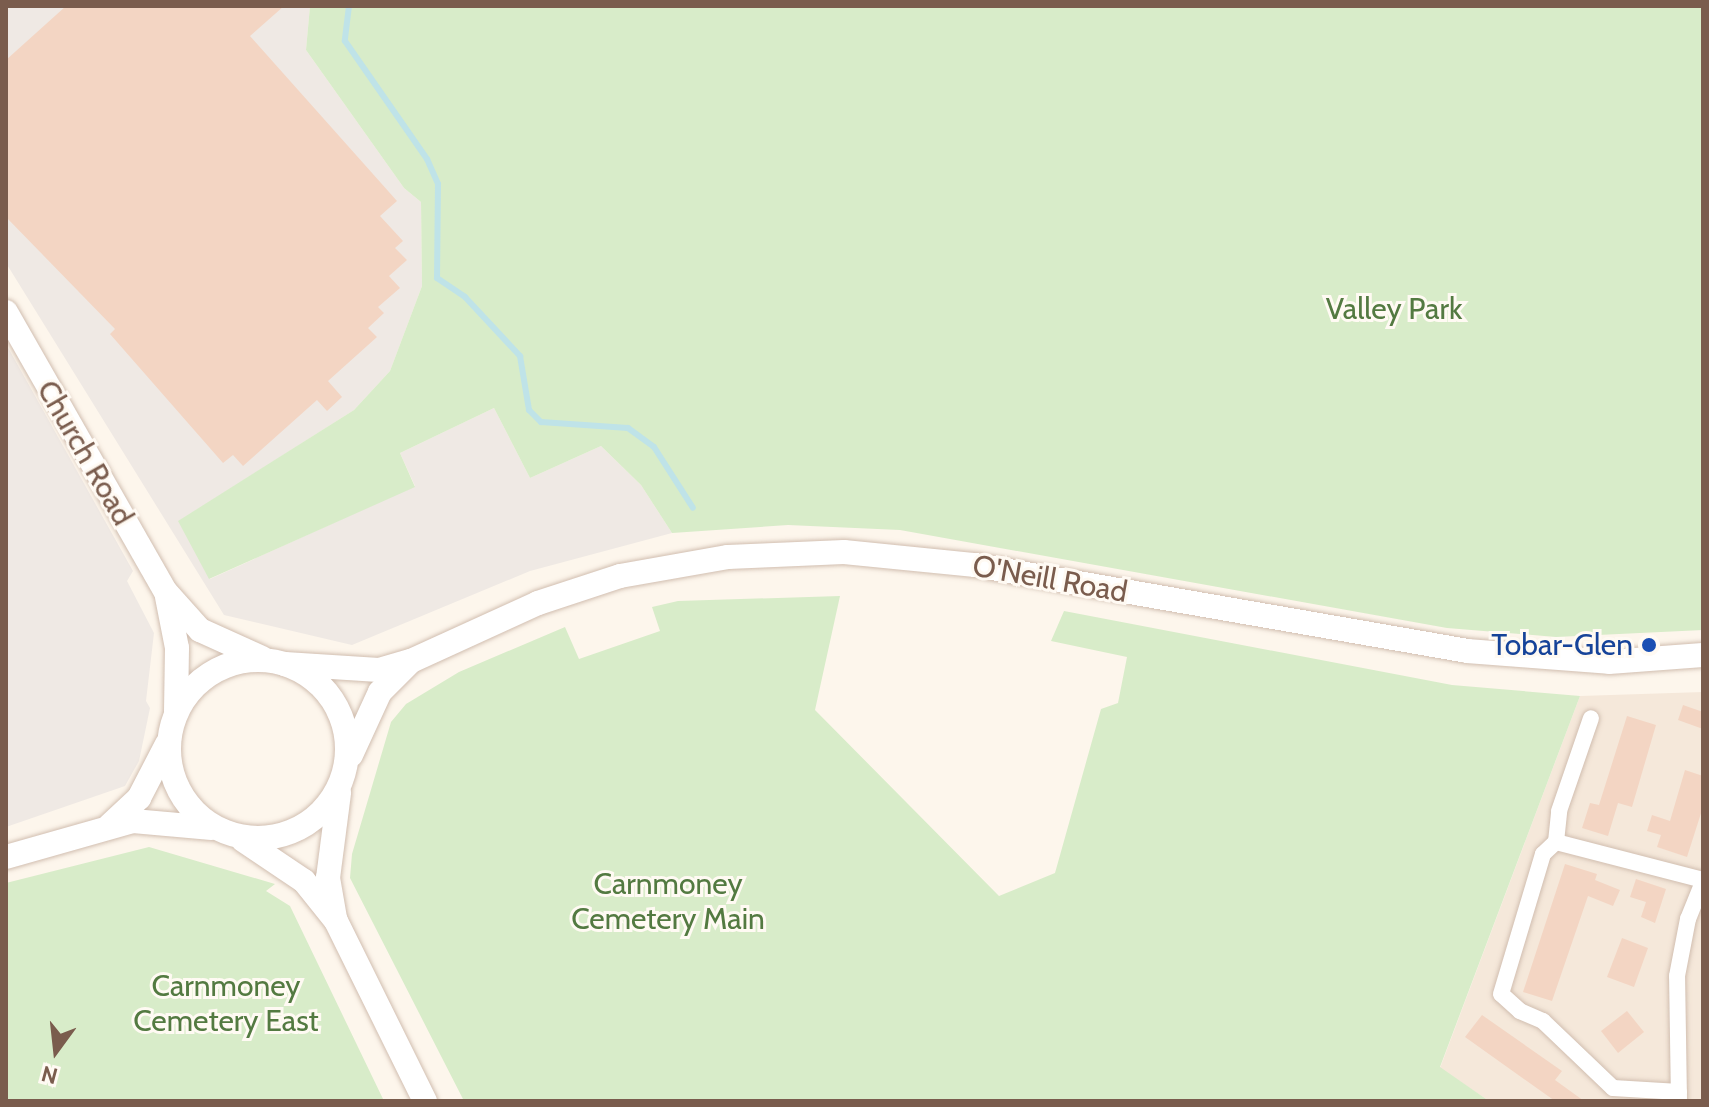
<!DOCTYPE html>
<style>
body{margin:0}
#map{position:relative;width:1709px;height:1107px;overflow:hidden;background:#fdf6ec;font-family:Cabin,sans-serif}
div>[style]{position:absolute}
.residential>*{inset:0;background:#f5e8da}
.industrial>*{inset:0;background:#efe9e4}
.green>*{inset:0;background:#d8ecc9}
.stream>*{height:6px;margin:-3px;padding:0 3px;transform-origin:3px;border-radius:3px;background:#bfe3e8}
.building>*{inset:0;background:#f3d5c3}
.roads{filter:drop-shadow(0 0 2px #d1beb0) drop-shadow(0 0 2px #d1beb0)}
.street>*{height:16px;margin:-8px;padding:0 8px;transform-origin:8px;border-radius:8px;background:#fff}
.secondary>*{height:24px;margin:-12px;padding:0 12px;transform-origin:12px;border-radius:12px;background:#fff}
.secondary>.ring{margin:-12px;padding:0;box-sizing:content-box;background:none;border:24px solid #fff;border-radius:50%}
.dots>*{width:22px;height:22px;translate:-50% -50%;box-sizing:border-box;border:4px solid #fffaf3;border-radius:50%}
span{translate:-50% -50%;white-space:nowrap;text-align:center;line-height:1.15;-webkit-text-stroke:6px #fffaf3;paint-order:stroke}
.park-label{font-size:30px;color:#537a41}
.street-label{font-size:30px;color:#7a5c4d}
.transit-label{font-size:30px;color:#164399}
.right{translate:-100% -50%;text-align:right}
.frame{position:absolute;inset:0;border:8px solid #7a5c4d;pointer-events:none}
.north{position:absolute;left:16px;top:1011px;width:80px;height:80px;-webkit-text-stroke:6px #fffaf3;paint-order:stroke;rotate:195deg;font-size:22px;font-weight:700;line-height:32px;text-align:center;color:#7a5c4d}
.north::after{content:'';display:block;margin:auto;width:28px;height:36px;background:#7a5c4d;clip-path:polygon(50% 0,100% 100%,50% 72%,0 100%)}
</style>
<div id="map">
<div class="residential">
<div style="clip-path:polygon(1703px 692px,1703px 1101px,1489px 1101px,1440px 1068px,1580px 696px)"></div>
</div>
<div class="industrial">
<div style="clip-path:polygon(6px 6px,310px 6px,306px 50px,404px 188px,421px 202px,422px 286px,390px 371px,354px 410px,179px 521px,210px 579px,415px 486px,400px 453px,494px 408px,530px 478px,601px 446px,641px 485px,672px 533px,530px 571px,352px 645px,224px 615px,6px 263px)"></div>
<div style="clip-path:polygon(6px 344px,133px 571px,127px 581px,154px 633px,146px 701px,150px 708px,139px 761px,125px 786px,6px 827px)"></div>
</div>
<div class="green">
<div style="clip-path:polygon(310px 6px,1703px 6px,1703px 630px,1556px 637px,1447px 628px,900px 530px,788px 525px,672px 533px,641px 485px,601px 446px,530px 478px,494px 408px,400px 453px,415px 487px,209px 579px,178px 521px,354px 410px,390px 371px,422px 286px,421px 202px,404px 188px,306px 50px)"></div>
<div style="clip-path:polygon(840px 596px,815px 710px,999px 896px,1055px 873px,1101px 709px,1118px 703px,1127px 657px,1051px 641px,1064px 611px,1452px 685px,1580px 696px,1440px 1067px,1489px 1101px,464px 1101px,350px 878px,352px 854px,391px 722px,406px 704px,459px 672px,565px 627px,579px 659px,660px 631px,652px 607px,678px 601px)"></div>
<div style="clip-path:polygon(149px 847px,275px 884px,266px 891px,290px 906px,384px 1101px,6px 1101px,6px 883px)"></div>
</div>
<div class="stream">
<div style="left:349px;top:6px;width:35px;rotate:97deg"></div>
<div style="left:345px;top:41px;width:144px;rotate:55.2deg"></div>
<div style="left:427px;top:159px;width:27px;rotate:66deg"></div>
<div style="left:438px;top:184px;width:94px;rotate:90.6deg"></div>
<div style="left:437px;top:278px;width:34px;rotate:34deg"></div>
<div style="left:465px;top:297px;width:81px;rotate:47deg"></div>
<div style="left:520px;top:356px;width:55px;rotate:80.5deg"></div>
<div style="left:529px;top:410px;width:17px;rotate:45deg"></div>
<div style="left:541px;top:422px;width:87px;rotate:3.9deg"></div>
<div style="left:628px;top:428px;width:32px;rotate:36deg"></div>
<div style="left:654px;top:447px;width:72px;rotate:57.4deg"></div>
</div>
<div class="building">
<div style="clip-path:polygon(66px 6px,284px 6px,250px 36px,397px 201px,380px 216px,403px 241px,395px 248px,407px 260px,389px 276px,400px 288px,378px 307px,384px 313px,368px 328px,377px 337px,328px 381px,342px 397px,327px 411px,317px 400px,243px 466px,233px 455px,223px 463px,110px 334px,115px 329px,6px 217px,6px 60px)"></div>
<div style="clip-path:polygon(1683px 705px,1703px 712px,1703px 729px,1678px 720px)"></div>
<div style="clip-path:polygon(1627px 716px,1656px 725px,1632px 807px,1618px 803px,1608px 836px,1582px 828px,1590px 803px,1599px 805px)"></div>
<div style="clip-path:polygon(1685px 770px,1703px 776px,1703px 807px,1687px 857px,1657px 847px,1661px 835px,1647px 831px,1652px 815px,1670px 821px)"></div>
<div style="clip-path:polygon(1565px 864px,1597px 874px,1595px 880px,1620px 890px,1613px 906px,1588px 896px,1552px 1001px,1523px 992px)"></div>
<div style="clip-path:polygon(1636px 879px,1666px 889px,1655px 923px,1641px 917px,1646px 902px,1630px 897px)"></div>
<div style="clip-path:polygon(1622px 938px,1648px 948px,1634px 987px,1607px 977px)"></div>
<div style="clip-path:polygon(1627px 1011px,1644px 1032px,1618px 1053px,1601px 1031px)"></div>
<div style="clip-path:polygon(1482px 1015px,1562px 1071px,1555px 1080px,1584px 1101px,1555px 1101px,1465px 1037px)"></div>
</div>
<div class="roads">
<div class="street">
<div style="left:1556px;top:842px;width:31px;rotate:-84deg"></div>
<div style="left:1559px;top:811px;width:98px;rotate:-71deg"></div>
<div style="left:1679px;top:1092px;width:66px;rotate:-176.5deg"></div>
<div style="left:1613px;top:1088px;width:97px;rotate:-136.3deg"></div>
<div style="left:1543px;top:1021px;width:25px;rotate:-157deg"></div>
<div style="left:1520px;top:1011px;width:25px;rotate:-138deg"></div>
<div style="left:1501px;top:994px;width:146px;rotate:-73.3deg"></div>
<div style="left:1543px;top:854px;width:18px;rotate:-43deg"></div>
<div style="left:1556px;top:842px;width:152px;rotate:14.5deg"></div>
<div style="left:1679px;top:1100px;width:124px;rotate:-90.9deg"></div>
<div style="left:1677px;top:976px;width:58px;rotate:-79.1deg"></div>
<div style="left:1688px;top:919px;width:40px;rotate:-68deg"></div>
</div>
<div class="secondary">
<div style="left:6px;top:312px;width:322px;rotate:60.3deg"></div>
<div style="left:166px;top:592px;width:51px;rotate:48.2deg"></div>
<div style="left:200px;top:630px;width:68px;rotate:24.3deg"></div>
<div style="left:167px;top:597px;width:52px;rotate:78.9deg"></div>
<div style="left:177px;top:648px;width:63px;rotate:90.9deg"></div>
<div class="ring" style="left:169px;top:660px;width:154px;height:154px"></div>
<div style="left:285px;top:664px;width:94px;rotate:3.7deg"></div>
<div style="left:379px;top:670px;width:33px;rotate:-16deg"></div>
<div style="left:411px;top:661px;width:140px;rotate:-24.5deg"></div>
<div style="left:538px;top:603px;width:86px;rotate:-18.2deg"></div>
<div style="left:620px;top:576px;width:110px;rotate:-10deg"></div>
<div style="left:728px;top:557px;width:116px;rotate:-2.5deg"></div>
<div style="left:844px;top:552px;width:132px;rotate:5.7deg"></div>
<div style="left:975px;top:565px;width:499px;rotate:9.9deg"></div>
<div style="left:1467px;top:651px;width:142px;rotate:4.4deg"></div>
<div style="left:1609px;top:662px;width:94px;rotate:-4.3deg"></div>
<div style="left:351px;top:755px;width:69px;rotate:-65.3deg"></div>
<div style="left:380px;top:692px;width:41px;rotate:-45deg"></div>
<div style="left:110px;top:825px;width:40px;rotate:-43deg"></div>
<div style="left:139px;top:798px;width:61px;rotate:-62.6deg"></div>
<div style="left:243px;top:840px;width:73px;rotate:33.9deg"></div>
<div style="left:304px;top:881px;width:51px;rotate:51.3deg"></div>
<div style="left:336px;top:921px;width:201px;rotate:63.7deg"></div>
<div style="left:6px;top:857px;width:132px;rotate:-15.8deg"></div>
<div style="left:133px;top:821px;width:79px;rotate:5.1deg"></div>
<div style="left:335px;top:918px;width:41px;rotate:-99.9deg"></div>
<div style="left:328px;top:878px;width:86px;rotate:-82.6deg"></div>
</div>
</div>
<div class="dots">
<div style="left:1649px;top:645px;background:#1a4fb4"></div>
</div>
<div class="park-label">
<span style="left:1394px;top:309px">Valley Park</span>
<span style="left:668px;top:901px">Carnmoney<br>Cemetery Main</span>
<span style="left:226px;top:1003px">Carnmoney<br>Cemetery East</span>
</div>
<div class="street-label">
<span style="left:85px;top:453px;rotate:60deg">Church Road</span>
<span style="left:1050px;top:579px;rotate:10deg">O'Neill Road</span>
</div>
<div class="transit-label">
<span class="right" style="left:1633px;top:645px">Tobar-Glen</span>
</div>
<div class="frame"></div>
<div class="north">N</div>
</div>
